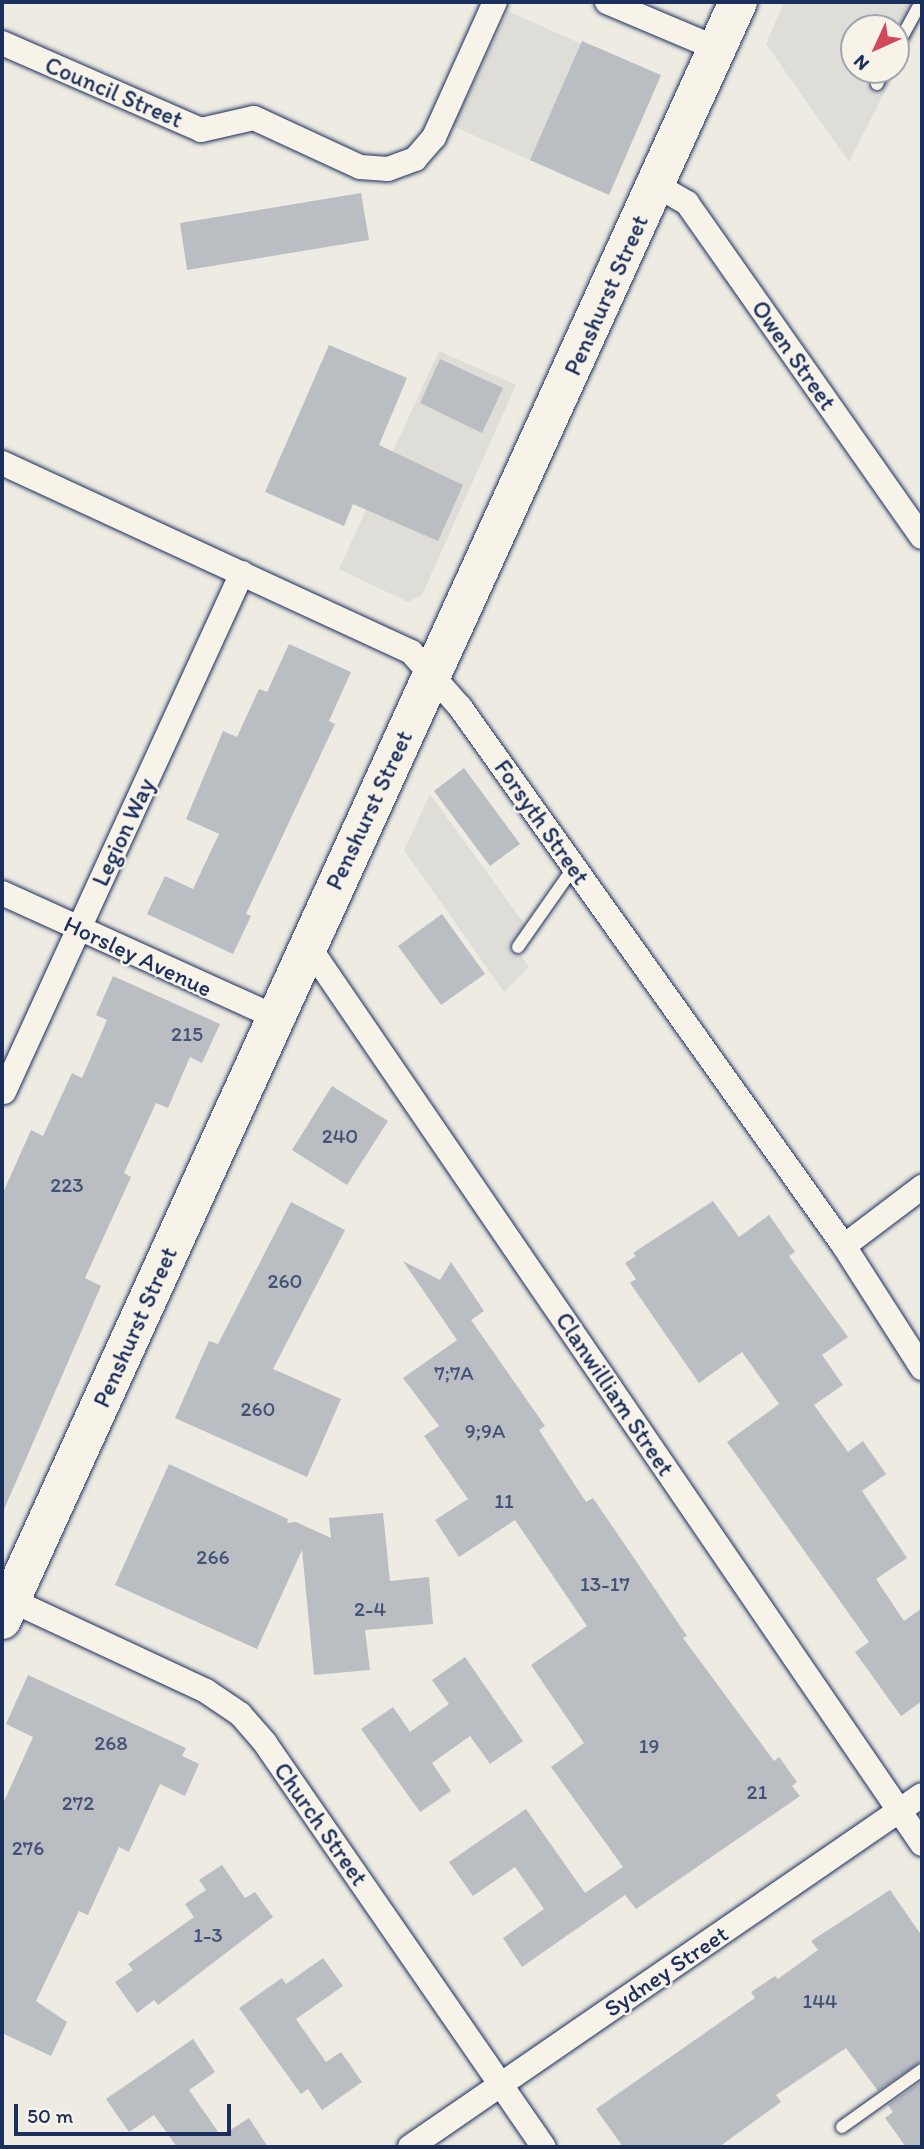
<!DOCTYPE html>
<style>
body{margin:0}
#map{position:relative;width:924px;height:2149px;overflow:hidden;background:#eeebe2;font-family:Itim,sans-serif}
div>[style]{position:absolute}
.built>*{inset:0;background:#deddd8}
.building>*{inset:0;background:#babdc2}
.roads{filter:drop-shadow(0 0 2px #1b2f5e) drop-shadow(0 0 2px #1b2f5e)}
.service>*{height:12px;margin:-6px;padding:0 6px;transform-origin:6px;border-radius:6px;background:#f7f3e8}
.minor>*{height:24px;margin:-12px;padding:0 12px;transform-origin:12px;border-radius:12px;background:#f7f3e8}
.primary>*{height:38px;margin:-19px;padding:0 19px;transform-origin:19px;border-radius:19px;background:#f7f3e8}
span{translate:-50% -50%;white-space:nowrap;text-align:center;line-height:1.15;-webkit-text-stroke:5px #f7f3e8;paint-order:stroke}
.number-label{font-size:21px;color:#435277}
.number-label span{-webkit-text-stroke-width:0}
.street-label{font-size:24px;color:#1b2f5e}
.frame{position:absolute;inset:0;border:4px solid #1b2f5e;pointer-events:none}
.north{position:absolute;left:840px;top:14px;width:70px;height:70px;box-sizing:border-box;background:#f7f3e8;border:2px solid #9fa5b1;border-radius:50%;rotate:225deg;font-size:19px;font-weight:700;line-height:28px;text-align:center;color:#1b2f5e}
.north::after{content:'';display:block;margin:auto;width:24px;height:32px;background:#d1495b;clip-path:polygon(50% 0,100% 100%,50% 72%,0 100%)}
.scale{position:absolute;left:14px;top:2104px;width:217px;height:32px;box-sizing:border-box;border:4px solid #1b2f5e;border-top:0;padding-left:9px;font-size:21px;line-height:24px;white-space:nowrap;color:#1b2f5e;-webkit-text-stroke:5px #f7f3e8;paint-order:stroke}
</style>
<div id="map">
<div class="built">
<div style="clip-path:polygon(evenodd,784px 2px,922px 2px,922px 19px,849px 162px,766px 44px,784px 2px,854px 28px,896px 28px,896px 70px,854px 70px,854px 28px)"></div>
<div style="clip-path:polygon(508px 11px,655px 77px,604px 193px,453px 126px)"></div>
<div style="clip-path:polygon(439px 351px,516px 385px,422px 595px,408px 602px,339px 569px)"></div>
<div style="clip-path:polygon(430px 794px,525px 925px,512px 943px,529px 967px,504px 992px,404px 850px)"></div>
</div>
<div class="building">
<div style="clip-path:polygon(582px 41px,661px 75px,609px 195px,530px 160px)"></div>
<div style="clip-path:polygon(361px 193px,369px 240px,187px 270px,180px 223px)"></div>
<div style="clip-path:polygon(329px 345px,407px 378px,379px 445px,463px 485px,438px 541px,353px 504px,344px 526px,265px 492px)"></div>
<div style="clip-path:polygon(440px 359px,503px 388px,482px 433px,420px 403px)"></div>
<div style="clip-path:polygon(289px 644px,351px 672px,329px 721px,335px 724px,246px 914px,251px 916px,233px 954px,147px 914px,165px 876px,193px 889px,219px 834px,186px 819px,223px 731px,237px 737px,259px 689px,267px 692px)"></div>
<div style="clip-path:polygon(464px 768px,520px 844px,490px 866px,434px 791px)"></div>
<div style="clip-path:polygon(442px 914px,485px 974px,441px 1005px,398px 946px)"></div>
<div style="clip-path:polygon(113px 976px,220px 1024px,202px 1063px,190px 1057px,168px 1108px,156px 1103px,124px 1173px,131px 1177px,85px 1278px,101px 1286px,2px 1514px,2px 1195px,31px 1130px,43px 1136px,72px 1073px,82px 1078px,107px 1020px,96px 1015px)"></div>
<div style="clip-path:polygon(332px 1086px,388px 1121px,347px 1185px,292px 1150px)"></div>
<div style="clip-path:polygon(713px 1201px,739px 1237px,769px 1215px,795px 1252px,789px 1256px,848px 1337px,822px 1355px,843px 1385px,814px 1405px,848px 1452px,863px 1441px,886px 1474px,862px 1491px,907px 1558px,876px 1579px,904px 1621px,922px 1608px,922px 1701px,901px 1716px,855px 1652px,869px 1642px,727px 1442px,779px 1404px,742px 1352px,699px 1383px,630px 1283px,636px 1279px,625px 1263px,636px 1256px,633px 1253px)"></div>
<div style="clip-path:polygon(291px 1202px,345px 1230px,273px 1369px,341px 1399px,307px 1477px,175px 1418px,209px 1341px,218px 1344px)"></div>
<div style="clip-path:polygon(403px 1261px,440px 1280px,451px 1262px,484px 1311px,471px 1320px,545px 1426px,539px 1430px,586px 1502px,593px 1498px,687px 1636px,683px 1638px,774px 1761px,779px 1757px,797px 1782px,792px 1786px,800px 1796px,636px 1909px,625px 1895px,522px 1967px,503px 1938px,544px 1909px,515px 1867px,473px 1896px,449px 1862px,526px 1809px,585px 1893px,623px 1867px,551px 1767px,584px 1743px,531px 1665px,587px 1626px,515px 1520px,459px 1557px,435px 1520px,468px 1499px,424px 1436px,439px 1426px,403px 1378px,457px 1340px)"></div>
<div style="clip-path:polygon(169px 1464px,288px 1519px,287px 1523px,296px 1522px,331px 1538px,329px 1518px,383px 1513px,390px 1581px,429px 1577px,433px 1624px,365px 1630px,370px 1670px,314px 1675px,302px 1550px,257px 1649px,115px 1585px)"></div>
<div style="clip-path:polygon(465px 1657px,523px 1741px,490px 1764px,470px 1736px,432px 1763px,451px 1791px,420px 1812px,361px 1729px,393px 1707px,410px 1732px,449px 1704px,432px 1680px)"></div>
<div style="clip-path:polygon(28px 1675px,186px 1748px,182px 1756px,199px 1764px,185px 1796px,160px 1784px,129px 1852px,119px 1847px,88px 1915px,79px 1911px,36px 2001px,67px 2022px,51px 2056px,2px 2033px,2px 1806px,33px 1737px,6px 1724px)"></div>
<div style="clip-path:polygon(222px 1865px,245px 1898px,255px 1892px,273px 1917px,158px 2005px,154px 2000px,137px 2013px,115px 1982px,133px 1970px,128px 1964px,194px 1917px,185px 1904px,206px 1890px,199px 1880px)"></div>
<div style="clip-path:polygon(890px 1890px,922px 1936px,922px 2061px,878px 2091px,846px 2048px,776px 2095px,781px 2102px,719px 2147px,623px 2147px,596px 2109px,755px 1998px,751px 1992px,775px 1976px,778px 1979px,818px 1950px,811px 1941px)"></div>
<div style="clip-path:polygon(323px 1958px,343px 1986px,296px 2019px,326px 2062px,341px 2052px,362px 2082px,322px 2110px,308px 2089px,301px 2094px,239px 2008px,282px 1978px,286px 1984px)"></div>
<div style="clip-path:polygon(193px 2039px,215px 2072px,189px 2090px,221px 2136px,249px 2118px,268px 2147px,177px 2147px,154px 2115px,129px 2132px,106px 2099px)"></div>
<div style="clip-path:polygon(922px 2081px,922px 2147px,906px 2147px,885px 2118px,893px 2112px,888px 2105px)"></div>
</div>
<div class="roads">
<div class="service">
<div style="left:896px;top:48px;width:52px;rotate:-61.5deg"></div>
<div style="left:877px;top:84px;width:16px;rotate:-63deg"></div>
<div style="left:518px;top:947px;width:98px;rotate:-55deg"></div>
<div style="left:842px;top:2127px;width:98px;rotate:-35.5deg"></div>
</div>
<div class="minor">
<div style="left:607px;top:2px;width:118px;rotate:22.9deg"></div>
<div style="left:2px;top:43px;width:217px;rotate:23.6deg"></div>
<div style="left:201px;top:130px;width:54px;rotate:-12.8deg"></div>
<div style="left:254px;top:118px;width:117px;rotate:24.8deg"></div>
<div style="left:360px;top:167px;width:28px;rotate:4deg"></div>
<div style="left:388px;top:169px;width:29px;rotate:-20deg"></div>
<div style="left:415px;top:159px;width:29px;rotate:-49deg"></div>
<div style="left:434px;top:137px;width:148px;rotate:-65.7deg"></div>
<div style="left:656px;top:185px;width:36px;rotate:30deg"></div>
<div style="left:687px;top:203px;width:408px;rotate:54.9deg"></div>
<div style="left:2px;top:463px;width:451px;rotate:24.8deg"></div>
<div style="left:411px;top:652px;width:74px;rotate:48.3deg"></div>
<div style="left:460px;top:707px;width:662px;rotate:54.53deg"></div>
<div style="left:844px;top:1246px;width:145px;rotate:57.4deg"></div>
<div style="left:2px;top:893px;width:300px;rotate:24.4deg"></div>
<div style="left:307px;top:944px;width:1090px;rotate:55.65deg"></div>
<div style="left:4px;top:1092px;width:571px;rotate:-65.37deg"></div>
<div style="left:844px;top:1246px;width:98px;rotate:-37.1deg"></div>
<div style="left:11px;top:1600px;width:215px;rotate:25deg"></div>
<div style="left:206px;top:1691px;width:41px;rotate:34.1deg"></div>
<div style="left:240px;top:1714px;width:38px;rotate:49deg"></div>
<div style="left:265px;top:1743px;width:491px;rotate:55.4deg"></div>
<div style="left:410px;top:2147px;width:621px;rotate:-34.51deg"></div>
</div>
<div class="primary">
<div style="left:2px;top:1620px;width:1778px;rotate:-65.54deg"></div>
</div>
</div>
<div class="number-label">
<span style="left:187px;top:1034px">215</span>
<span style="left:340px;top:1136px">240</span>
<span style="left:67px;top:1185px">223</span>
<span style="left:285px;top:1281px">260</span>
<span style="left:454px;top:1373px">7;7A</span>
<span style="left:258px;top:1409px">260</span>
<span style="left:485px;top:1431px">9;9A</span>
<span style="left:504px;top:1501px">11</span>
<span style="left:213px;top:1557px">266</span>
<span style="left:605px;top:1584px">13-17</span>
<span style="left:370px;top:1609px">2-4</span>
<span style="left:111px;top:1743px">268</span>
<span style="left:649px;top:1746px">19</span>
<span style="left:757px;top:1792px">21</span>
<span style="left:78px;top:1803px">272</span>
<span style="left:28px;top:1848px">276</span>
<span style="left:208px;top:1935px">1-3</span>
<span style="left:820px;top:2001px">144</span>
</div>
<div class="street-label">
<span style="left:114px;top:92px;rotate:23deg">Council Street</span>
<span style="left:606px;top:295px;rotate:-66deg">Penshurst Street</span>
<span style="left:794px;top:355px;rotate:55deg">Owen Street</span>
<span style="left:369px;top:810px;rotate:-65deg">Penshurst Street</span>
<span style="left:542px;top:822px;rotate:55deg">Forsyth Street</span>
<span style="left:123px;top:832px;rotate:-65deg">Legion Way</span>
<span style="left:138px;top:956px;rotate:25deg">Horsley Avenue</span>
<span style="left:135px;top:1327px;rotate:-66deg">Penshurst Street</span>
<span style="left:615px;top:1394px;rotate:56deg">Clanwilliam Street</span>
<span style="left:321px;top:1824px;rotate:55deg">Church Street</span>
<span style="left:666px;top:1971px;rotate:-34deg">Sydney Street</span>
</div>
<div class="frame"></div>
<div class="north">N</div>
<div class="scale">50 m</div>
</div>
